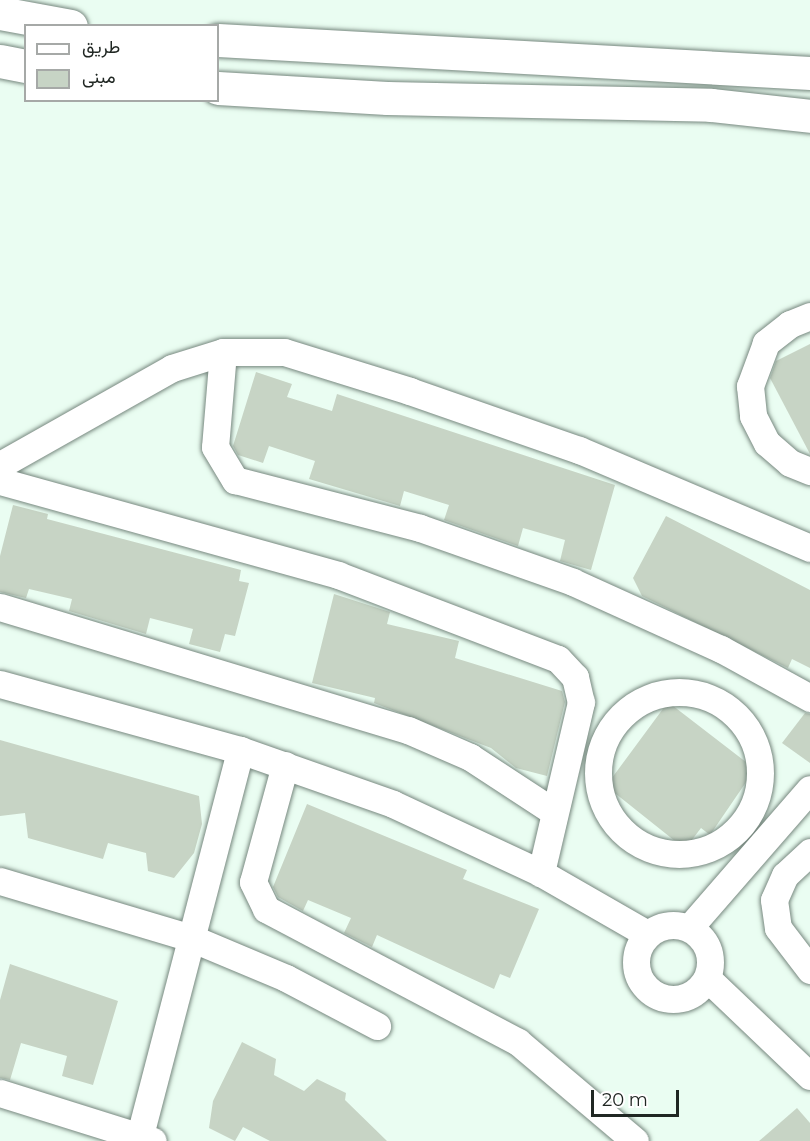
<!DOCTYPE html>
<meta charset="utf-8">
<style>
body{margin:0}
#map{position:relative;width:810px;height:1141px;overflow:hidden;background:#eafdf2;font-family:Montserrat,Vazirmatn,sans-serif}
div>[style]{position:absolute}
.building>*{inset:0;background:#c7d4c5}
.roads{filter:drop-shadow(0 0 2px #77887f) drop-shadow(0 0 2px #77887f)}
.street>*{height:27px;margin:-13.5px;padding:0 13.5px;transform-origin:13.5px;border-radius:13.5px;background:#fff}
.street>.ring{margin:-13.5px;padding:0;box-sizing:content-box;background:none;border:27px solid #fff;border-radius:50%}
.secondary>*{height:33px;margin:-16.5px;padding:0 16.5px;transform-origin:16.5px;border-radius:16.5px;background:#fff}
span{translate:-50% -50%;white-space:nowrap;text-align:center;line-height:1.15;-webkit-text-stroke:4.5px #fff;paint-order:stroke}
.legend{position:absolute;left:24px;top:24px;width:195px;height:78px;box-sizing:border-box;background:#fff;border:2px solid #a6a9a7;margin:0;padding:8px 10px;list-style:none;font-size:18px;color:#202723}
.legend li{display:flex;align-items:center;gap:12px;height:30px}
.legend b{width:30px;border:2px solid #a6a9a7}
.scale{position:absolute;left:591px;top:1090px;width:88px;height:27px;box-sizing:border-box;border:3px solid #202723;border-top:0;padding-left:8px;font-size:18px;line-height:21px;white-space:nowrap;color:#202723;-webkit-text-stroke:4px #fff;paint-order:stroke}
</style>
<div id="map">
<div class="building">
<div style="clip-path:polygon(810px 344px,810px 454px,770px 378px,776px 361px)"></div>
<div style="clip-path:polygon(256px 372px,292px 384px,287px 397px,332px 411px,337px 394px,615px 485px,591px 570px,560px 561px,565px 540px,523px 528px,518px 546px,444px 520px,449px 505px,404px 491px,400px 506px,309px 479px,315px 461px,269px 446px,263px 463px,238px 455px,233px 446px)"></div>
<div style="clip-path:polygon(13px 505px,48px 514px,47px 519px,241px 570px,239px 581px,249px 583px,235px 636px,225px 634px,220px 652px,189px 644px,193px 629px,150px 618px,146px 634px,69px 611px,72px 599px,29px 589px,26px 598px,0 592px,0 556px)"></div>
<div style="clip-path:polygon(666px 516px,810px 590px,810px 668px,792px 659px,788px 668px,642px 596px,633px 578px)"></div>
<div style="clip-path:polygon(334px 594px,390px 612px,387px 624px,459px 641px,455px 658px,562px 691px,565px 702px,547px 776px,516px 768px,491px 748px,374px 703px,375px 698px,312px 683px)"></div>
<div style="clip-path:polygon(668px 702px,755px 769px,710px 835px,701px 828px,685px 849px,606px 786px)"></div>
<div style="clip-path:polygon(805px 713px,810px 714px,810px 763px,782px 743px)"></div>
<div style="clip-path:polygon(0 740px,199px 796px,202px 824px,194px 853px,174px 878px,148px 871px,146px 853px,108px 843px,103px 859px,28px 838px,25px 813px,0 816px)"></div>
<div style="clip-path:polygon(307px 804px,467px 870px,463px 879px,539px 909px,510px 978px,500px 974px,494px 989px,377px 935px,372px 947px,344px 933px,351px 918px,308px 900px,303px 911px,278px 897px,273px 887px)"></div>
<div style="clip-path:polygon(10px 964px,118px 1001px,93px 1085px,62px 1076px,67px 1056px,21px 1043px,10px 1080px,0 1078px,0 1000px)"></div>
<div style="clip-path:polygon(242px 1042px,276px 1059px,274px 1075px,304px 1091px,317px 1079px,346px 1093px,345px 1100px,387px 1141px,270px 1141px,243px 1127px,235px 1141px,209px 1128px,213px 1101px)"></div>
<div style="clip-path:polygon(797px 1108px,810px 1123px,810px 1141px,759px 1141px)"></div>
</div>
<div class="roads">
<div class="street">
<div style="left:810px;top:316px;width:22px;rotate:158deg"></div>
<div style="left:790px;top:324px;width:31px;rotate:142deg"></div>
<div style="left:766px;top:343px;width:46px;rotate:110.4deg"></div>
<div style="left:750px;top:386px;width:30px;rotate:84deg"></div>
<div style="left:753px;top:416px;width:30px;rotate:63deg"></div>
<div style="left:767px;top:443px;width:30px;rotate:41deg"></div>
<div style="left:790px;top:463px;width:22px;rotate:22deg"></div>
<div style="left:0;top:465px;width:197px;rotate:-29.4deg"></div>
<div style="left:172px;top:368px;width:53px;rotate:-17.4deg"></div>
<div style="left:0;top:481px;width:351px;rotate:15.5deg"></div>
<div style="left:338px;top:575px;width:235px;rotate:20.9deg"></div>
<div style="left:558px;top:659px;width:25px;rotate:47deg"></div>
<div style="left:575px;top:677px;width:26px;rotate:77deg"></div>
<div style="left:581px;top:702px;width:176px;rotate:103.2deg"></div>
<div style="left:810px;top:548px;width:251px;rotate:-157deg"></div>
<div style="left:579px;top:450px;width:179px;rotate:-160.8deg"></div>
<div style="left:410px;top:391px;width:132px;rotate:-162.8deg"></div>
<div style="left:284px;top:352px;width:61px;rotate:180deg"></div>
<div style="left:223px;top:352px;width:95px;rotate:94.8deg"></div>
<div style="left:215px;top:447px;width:39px;rotate:59deg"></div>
<div style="left:235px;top:480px;width:191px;rotate:14.5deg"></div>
<div style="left:420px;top:528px;width:162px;rotate:19.4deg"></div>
<div style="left:573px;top:582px;width:162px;rotate:24.4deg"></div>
<div style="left:721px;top:649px;width:102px;rotate:28.8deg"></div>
<div style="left:0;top:607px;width:426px;rotate:16.8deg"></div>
<div style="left:408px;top:730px;width:68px;rotate:23.5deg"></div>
<div style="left:470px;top:757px;width:100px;rotate:33.2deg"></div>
<div style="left:0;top:684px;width:249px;rotate:15.4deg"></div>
<div style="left:240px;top:750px;width:162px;rotate:19.4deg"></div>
<div style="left:393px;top:804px;width:163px;rotate:25deg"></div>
<div style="left:541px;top:873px;width:122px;rotate:29.9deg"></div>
<div class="ring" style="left:598px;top:692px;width:135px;height:135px"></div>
<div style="left:285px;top:765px;width:121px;rotate:105.3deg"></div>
<div style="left:253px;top:882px;width:30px;rotate:64deg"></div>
<div style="left:266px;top:909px;width:285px;rotate:27.8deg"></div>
<div style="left:518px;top:1042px;width:153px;rotate:40.2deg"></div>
<div style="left:810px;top:852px;width:34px;rotate:137deg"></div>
<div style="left:785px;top:875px;width:27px;rotate:114deg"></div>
<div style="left:774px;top:900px;width:28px;rotate:82deg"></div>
<div style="left:778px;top:928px;width:53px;rotate:52.7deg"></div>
<div style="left:0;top:881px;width:199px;rotate:16.6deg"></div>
<div style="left:191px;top:938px;width:103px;rotate:22.8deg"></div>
<div style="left:286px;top:978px;width:103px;rotate:27.8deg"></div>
<div class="ring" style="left:636px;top:925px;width:47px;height:47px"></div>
<div style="left:689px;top:928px;width:184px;rotate:-49deg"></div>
<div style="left:707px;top:978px;width:142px;rotate:43.6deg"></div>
<div style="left:0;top:1093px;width:160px;rotate:17.4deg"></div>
<div style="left:140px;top:1135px;width:398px;rotate:-75.4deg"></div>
</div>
<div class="secondary">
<div style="left:0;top:13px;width:72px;rotate:10.4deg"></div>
<div style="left:218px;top:40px;width:593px;rotate:3.19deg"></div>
<div style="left:0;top:61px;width:26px;rotate:11deg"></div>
<div style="left:218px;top:88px;width:169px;rotate:3.4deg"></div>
<div style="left:387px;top:98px;width:324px;rotate:1.2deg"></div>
<div style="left:711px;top:105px;width:100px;rotate:6.3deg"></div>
</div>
</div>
<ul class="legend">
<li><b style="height:8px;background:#fff"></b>طريق</li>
<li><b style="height:16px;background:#c7d4c5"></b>مبنى</li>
</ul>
<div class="scale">20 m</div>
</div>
